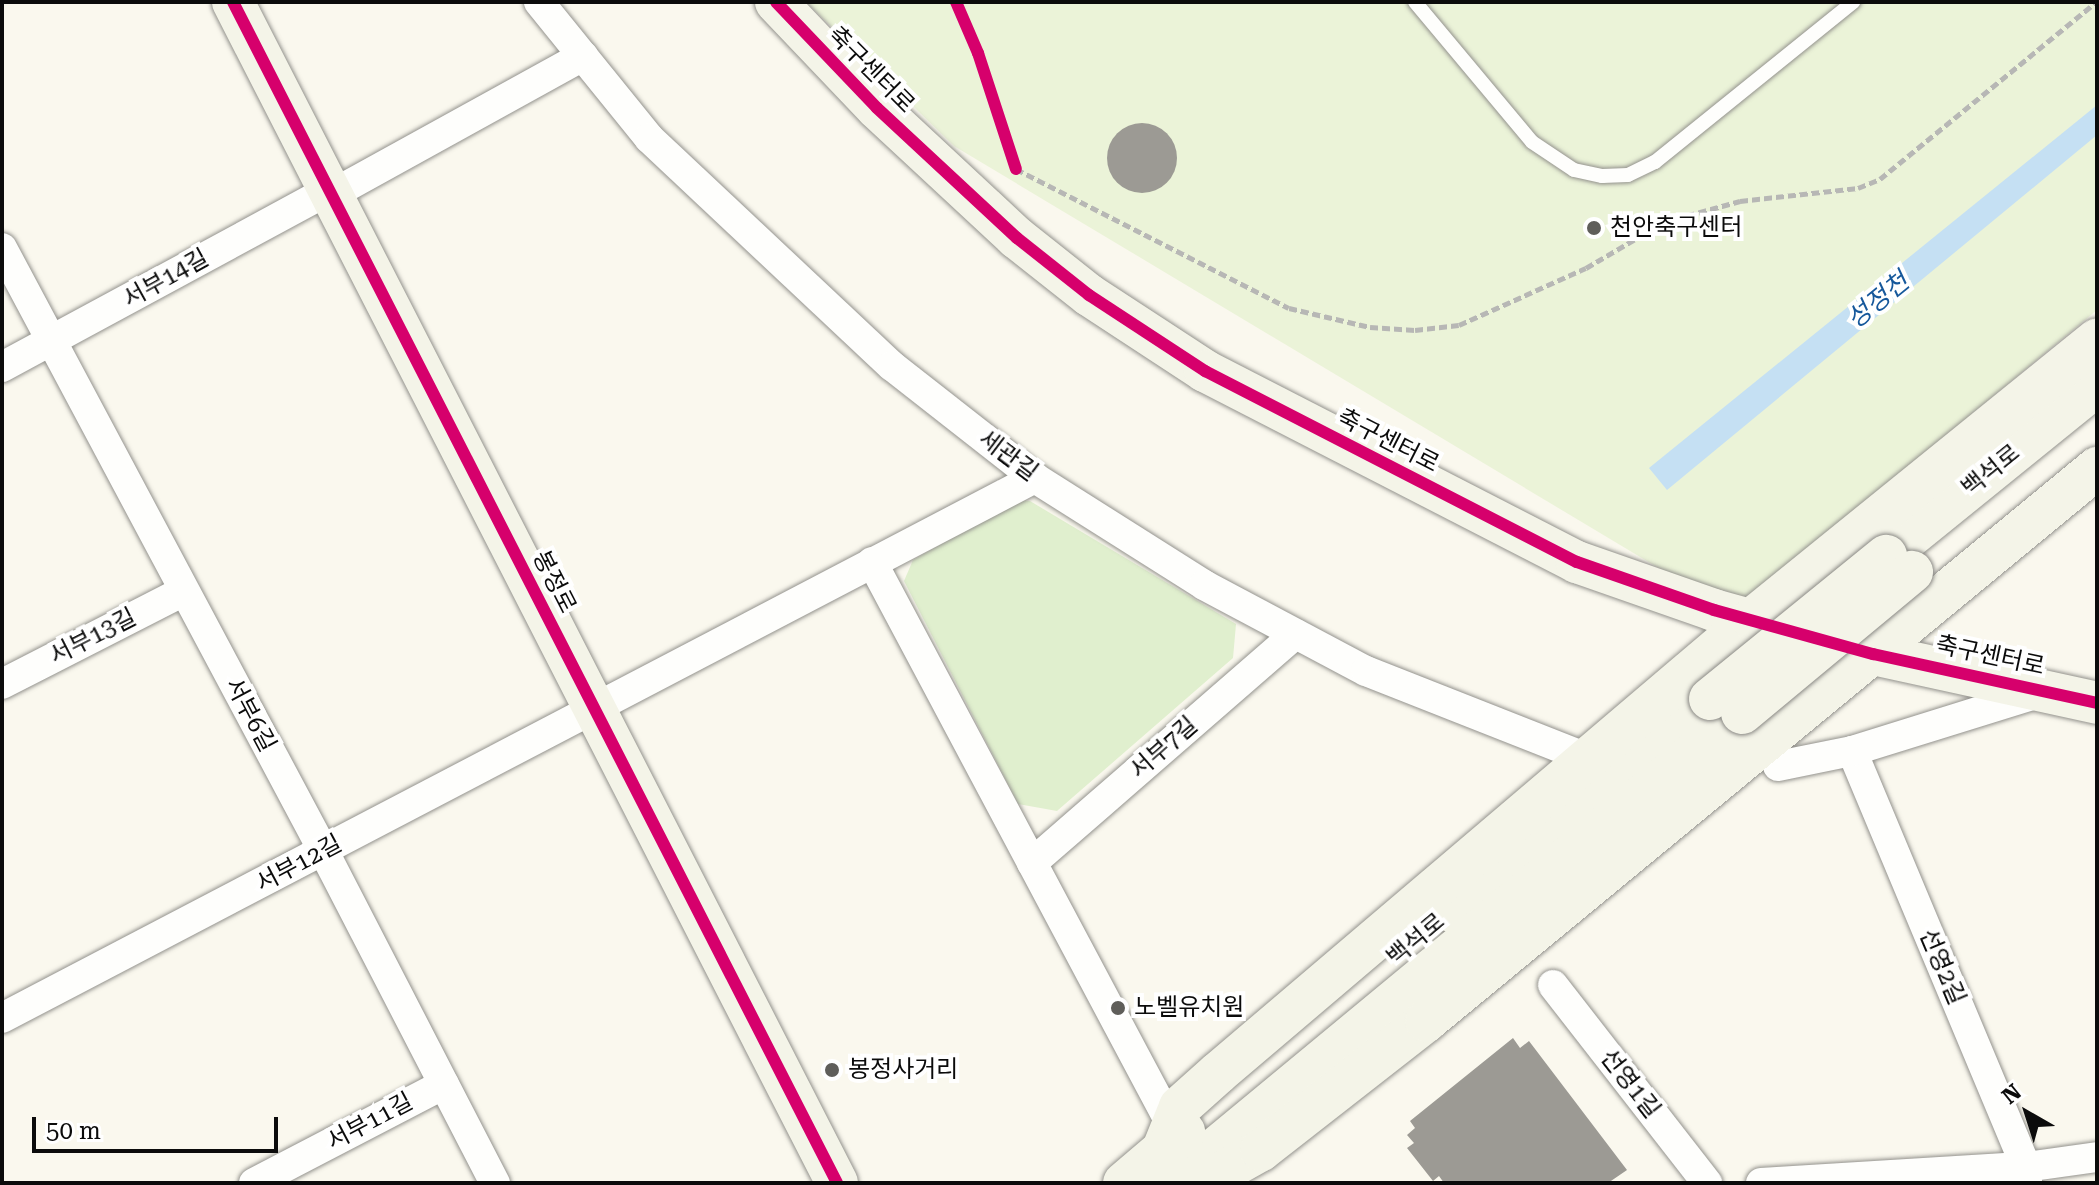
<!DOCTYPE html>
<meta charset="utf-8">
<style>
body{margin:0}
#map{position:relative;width:2099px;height:1185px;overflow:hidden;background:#faf8ee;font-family:"Roboto Serif","Noto Sans KR",serif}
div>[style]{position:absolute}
.green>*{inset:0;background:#e0efce}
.pitch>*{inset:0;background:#ebf3d8}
.water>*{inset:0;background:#c5e0f3}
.building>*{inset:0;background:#9c9a94}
.round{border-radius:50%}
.path>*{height:5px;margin-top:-2.5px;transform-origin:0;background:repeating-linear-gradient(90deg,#b7b7b5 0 8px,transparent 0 12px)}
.roads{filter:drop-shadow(0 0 2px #93928d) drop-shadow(0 0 2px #93928d)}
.lane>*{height:14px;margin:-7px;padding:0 7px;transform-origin:7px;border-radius:7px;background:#fefefc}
.street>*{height:30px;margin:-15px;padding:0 15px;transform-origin:15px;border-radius:15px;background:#fefefc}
.secondary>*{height:42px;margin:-21px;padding:0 21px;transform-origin:21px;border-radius:21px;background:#f4f4e8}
.bridges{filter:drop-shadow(0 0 2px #898884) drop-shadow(0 0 2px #898884)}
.secondary-bridge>*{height:42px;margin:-21px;padding:0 21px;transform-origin:21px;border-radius:21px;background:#f4f4e8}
.cycleway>*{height:12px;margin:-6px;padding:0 6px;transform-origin:6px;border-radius:6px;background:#d6006c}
.dots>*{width:22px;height:22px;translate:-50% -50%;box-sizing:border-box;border:4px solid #fff;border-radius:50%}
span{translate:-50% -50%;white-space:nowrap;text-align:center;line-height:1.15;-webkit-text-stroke:8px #fff;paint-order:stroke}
.street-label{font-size:24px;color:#0b0b0b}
.poi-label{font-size:24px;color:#0b0b0b}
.left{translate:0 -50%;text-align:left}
.water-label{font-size:26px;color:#16589b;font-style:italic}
.frame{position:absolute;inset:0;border:4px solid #0b0b0b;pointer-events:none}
.north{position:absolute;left:1987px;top:1073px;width:80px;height:80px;-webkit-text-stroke:6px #fff;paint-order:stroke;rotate:321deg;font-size:22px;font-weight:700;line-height:32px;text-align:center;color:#0b0b0b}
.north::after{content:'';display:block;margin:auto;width:28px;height:36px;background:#0b0b0b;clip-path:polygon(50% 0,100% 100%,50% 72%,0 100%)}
.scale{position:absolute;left:32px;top:1117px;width:246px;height:36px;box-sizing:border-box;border:4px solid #0b0b0b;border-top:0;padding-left:10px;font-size:24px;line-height:28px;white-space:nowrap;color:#0b0b0b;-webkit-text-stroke:6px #fff;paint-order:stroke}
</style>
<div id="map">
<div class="green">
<div style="clip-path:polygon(1018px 500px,1030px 501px,1236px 624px,1233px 658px,1057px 811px,1018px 804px,904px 581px,913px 560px)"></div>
</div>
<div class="pitch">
<div style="clip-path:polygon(806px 2px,2097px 2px,2097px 310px,1732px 612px,954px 146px)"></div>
</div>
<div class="water">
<div style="clip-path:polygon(2097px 105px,2097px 135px,1667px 490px,1649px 468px)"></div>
</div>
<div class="building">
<div class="round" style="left:1107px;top:123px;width:70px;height:70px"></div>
<div style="clip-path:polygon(1513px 1038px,1520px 1048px,1529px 1041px,1627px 1170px,1608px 1183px,1444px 1183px,1439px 1176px,1433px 1181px,1407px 1148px,1414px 1143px,1407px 1135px,1415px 1128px,1410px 1121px)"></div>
</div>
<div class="path">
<div style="left:1016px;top:169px;width:306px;rotate:27deg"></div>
<div style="left:1289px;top:308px;width:83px;rotate:13.2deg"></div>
<div style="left:1370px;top:327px;width:45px;rotate:3.8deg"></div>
<div style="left:1415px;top:330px;width:44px;rotate:-6.5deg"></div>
<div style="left:1459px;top:325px;width:139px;rotate:-24.2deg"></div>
<div style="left:1586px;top:268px;width:91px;rotate:-30.5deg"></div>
<div style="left:1664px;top:222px;width:79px;rotate:-15.4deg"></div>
<div style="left:1740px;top:201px;width:119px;rotate:-6.3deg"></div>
<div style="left:1858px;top:188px;width:24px;rotate:-22deg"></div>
<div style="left:1880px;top:179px;width:279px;rotate:-39.3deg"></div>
</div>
<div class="roads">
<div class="lane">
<div style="left:1415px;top:2px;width:182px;rotate:50.1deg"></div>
<div style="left:1532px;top:142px;width:50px;rotate:33.7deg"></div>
<div style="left:1574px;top:170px;width:29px;rotate:12deg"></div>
<div style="left:1602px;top:176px;width:26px;rotate:-2deg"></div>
<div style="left:1628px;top:175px;width:30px;rotate:-26deg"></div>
<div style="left:1655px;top:162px;width:255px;rotate:-38.9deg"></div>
</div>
<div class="street">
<div style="left:539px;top:2px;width:175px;rotate:51deg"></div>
<div style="left:649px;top:138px;width:333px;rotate:43.2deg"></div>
<div style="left:892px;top:366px;width:182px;rotate:38.1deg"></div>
<div style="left:1035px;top:478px;width:200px;rotate:32.3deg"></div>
<div style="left:1204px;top:585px;width:183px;rotate:28deg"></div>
<div style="left:1366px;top:671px;width:238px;rotate:21.5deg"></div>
<div style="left:331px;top:195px;width:288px;rotate:-28.9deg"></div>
<div style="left:2px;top:248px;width:684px;rotate:61.94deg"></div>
<div style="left:324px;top:852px;width:373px;rotate:62.7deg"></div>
<div style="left:2px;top:367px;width:372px;rotate:-28.4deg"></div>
<div style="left:872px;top:562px;width:637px;rotate:61.99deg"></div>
<div style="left:2px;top:684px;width:204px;rotate:-27.1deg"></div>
<div style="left:1852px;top:751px;width:451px;rotate:67.3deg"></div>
<div style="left:2026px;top:1167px;width:16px;rotate:86deg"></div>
<div style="left:1778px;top:766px;width:76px;rotate:-11.5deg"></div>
<div style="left:1852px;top:751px;width:199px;rotate:-17.3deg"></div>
<div style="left:1032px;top:863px;width:349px;rotate:-41deg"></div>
<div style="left:1553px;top:985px;width:251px;rotate:52.1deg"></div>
<div style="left:2px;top:1018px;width:1166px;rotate:-27.6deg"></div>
<div style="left:254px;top:1183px;width:214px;rotate:-27.5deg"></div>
<div style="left:1761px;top:1183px;width:265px;rotate:-3.5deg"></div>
<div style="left:2026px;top:1167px;width:72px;rotate:-8deg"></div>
</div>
<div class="secondary">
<div style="left:233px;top:2px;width:1326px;rotate:62.91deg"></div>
<div style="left:776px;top:2px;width:146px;rotate:46.4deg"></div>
<div style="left:877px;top:108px;width:191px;rotate:42.9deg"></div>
<div style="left:1017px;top:238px;width:92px;rotate:38.4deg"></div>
<div style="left:1089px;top:295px;width:139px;rotate:33.2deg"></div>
<div style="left:1205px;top:371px;width:418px;rotate:27.2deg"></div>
<div style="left:1577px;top:562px;width:145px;rotate:19.3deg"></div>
<div style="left:1714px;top:610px;width:165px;rotate:15.5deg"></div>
<div style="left:1873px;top:654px;width:229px;rotate:12.3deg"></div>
<div style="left:1886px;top:556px;width:272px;rotate:-39deg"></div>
<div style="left:1451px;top:911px;width:335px;rotate:-39.3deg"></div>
<div style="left:1163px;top:1149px;width:45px;rotate:-68deg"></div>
<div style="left:1180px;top:1107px;width:51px;rotate:-41.8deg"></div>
<div style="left:1218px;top:1073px;width:701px;rotate:-40.37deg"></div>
<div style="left:1752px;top:619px;width:444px;rotate:-39deg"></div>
<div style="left:1198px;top:1163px;width:706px;rotate:-39.6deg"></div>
<div style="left:1180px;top:1180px;width:43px;rotate:-10.8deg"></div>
<div style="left:1222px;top:1172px;width:45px;rotate:-29.4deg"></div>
<div style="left:1261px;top:1150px;width:209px;rotate:-38deg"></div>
<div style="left:1426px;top:1021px;width:870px;rotate:-39.49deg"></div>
<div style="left:1124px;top:1183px;width:79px;rotate:-40.4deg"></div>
</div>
</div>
<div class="bridges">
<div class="secondary-bridge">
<div style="left:1710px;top:699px;width:227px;rotate:-39.1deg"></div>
<div style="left:1742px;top:713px;width:221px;rotate:-39.7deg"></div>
</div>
</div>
<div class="cycleway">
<div style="left:233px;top:2px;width:1326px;rotate:62.91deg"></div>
<div style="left:776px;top:2px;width:146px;rotate:46.4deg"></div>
<div style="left:877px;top:108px;width:191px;rotate:42.9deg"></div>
<div style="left:1017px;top:238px;width:92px;rotate:38.4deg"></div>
<div style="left:1089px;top:295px;width:139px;rotate:33.2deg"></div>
<div style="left:1205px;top:371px;width:418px;rotate:27.2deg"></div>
<div style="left:1577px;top:562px;width:145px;rotate:19.3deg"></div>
<div style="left:1714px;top:610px;width:165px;rotate:15.5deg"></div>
<div style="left:1873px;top:654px;width:229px;rotate:12.3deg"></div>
<div style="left:956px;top:2px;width:56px;rotate:66.7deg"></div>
<div style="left:978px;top:53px;width:122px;rotate:71.9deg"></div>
</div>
<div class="dots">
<div style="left:1594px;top:228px;background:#5f5e5a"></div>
<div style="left:1118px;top:1008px;background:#5f5e5a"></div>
<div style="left:832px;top:1070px;background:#5f5e5a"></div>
</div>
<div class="street-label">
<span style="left:871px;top:70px;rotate:45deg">축구센터로</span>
<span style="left:166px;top:279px;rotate:-29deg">서부14길</span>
<span style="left:1388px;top:441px;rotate:27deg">축구센터로</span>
<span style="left:1008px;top:456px;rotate:37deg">세관길</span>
<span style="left:1991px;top:471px;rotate:-39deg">백석로</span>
<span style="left:554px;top:582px;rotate:63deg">봉정로</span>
<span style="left:93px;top:637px;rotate:-27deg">서부13길</span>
<span style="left:1990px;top:656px;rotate:12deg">축구센터로</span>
<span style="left:250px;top:715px;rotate:62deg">서부6길</span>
<span style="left:1164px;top:748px;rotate:-41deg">서부7길</span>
<span style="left:299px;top:864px;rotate:-28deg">서부12길</span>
<span style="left:1416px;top:940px;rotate:-40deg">백석로</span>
<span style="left:1942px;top:967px;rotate:67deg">선영2길</span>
<span style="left:1630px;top:1084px;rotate:52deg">선영1길</span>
<span style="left:370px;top:1122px;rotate:-28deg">서부11길</span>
</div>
<div class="poi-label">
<span class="left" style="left:1610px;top:228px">천안축구센터</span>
<span class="left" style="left:1134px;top:1008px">노벨유치원</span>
<span class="left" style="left:848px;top:1070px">봉정사거리</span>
</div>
<div class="water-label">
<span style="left:1878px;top:301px;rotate:-39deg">성정천</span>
</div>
<div class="frame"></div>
<div class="north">N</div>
<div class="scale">50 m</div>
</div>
